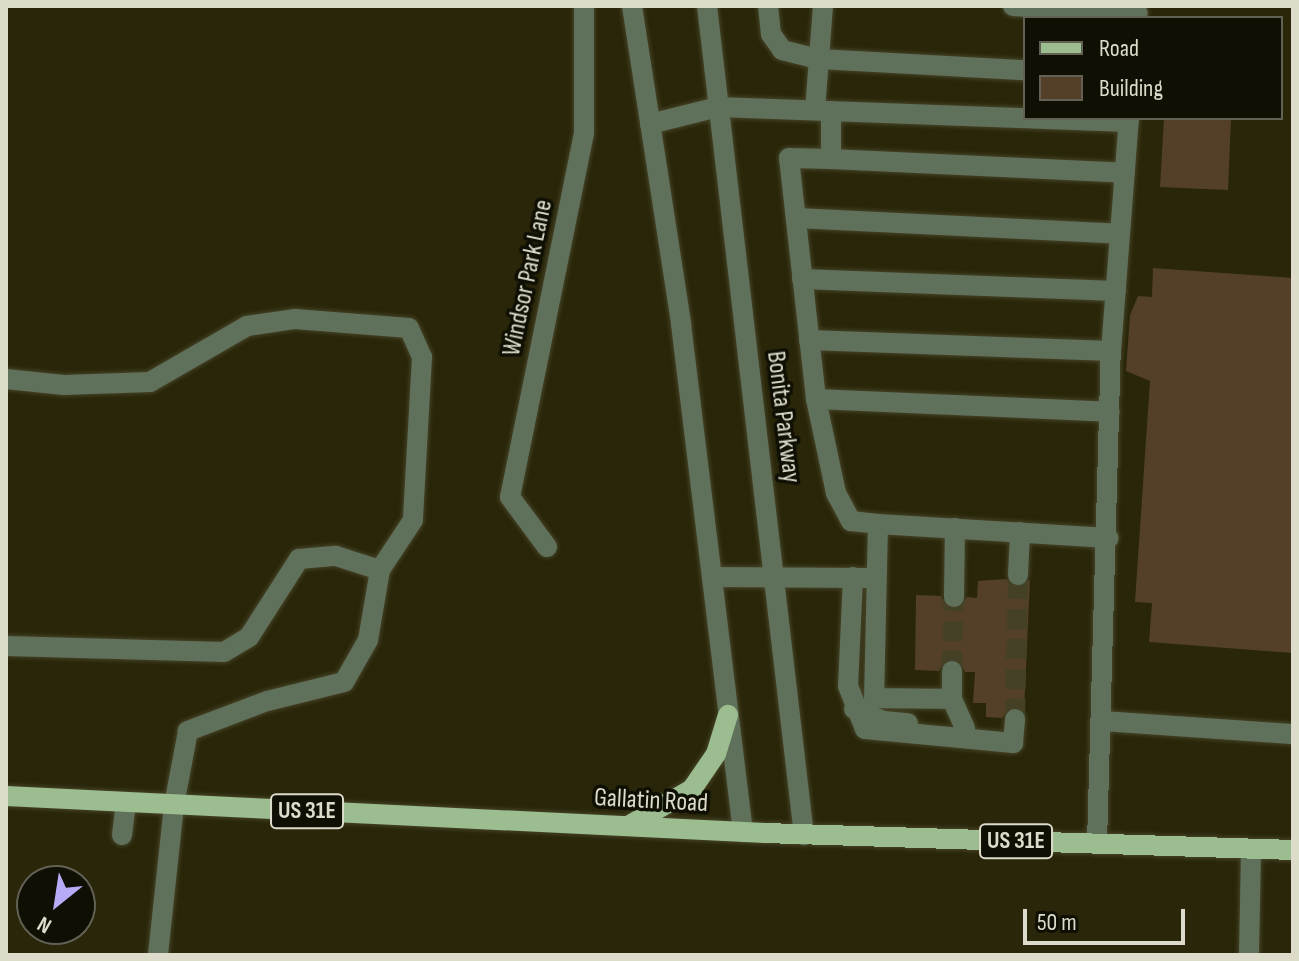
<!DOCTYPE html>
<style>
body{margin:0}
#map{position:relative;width:1299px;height:961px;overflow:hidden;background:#292609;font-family:"Sofia Sans Condensed",sans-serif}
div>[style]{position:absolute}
.building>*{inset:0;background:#544029}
.minor-tunnel>*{height:20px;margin-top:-10px;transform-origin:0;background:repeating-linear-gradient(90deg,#444126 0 20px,transparent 0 30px)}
.roads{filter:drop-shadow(0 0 2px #464328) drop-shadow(0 0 2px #464328)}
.minor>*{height:20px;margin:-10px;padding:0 10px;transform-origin:10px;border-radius:10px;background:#60715b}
.major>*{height:20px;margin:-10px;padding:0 10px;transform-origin:10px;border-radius:10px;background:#9bbd8f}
span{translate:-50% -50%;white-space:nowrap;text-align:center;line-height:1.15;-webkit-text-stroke:7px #100f04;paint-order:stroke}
.shield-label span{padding:2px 6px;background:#100f04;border:2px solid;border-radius:6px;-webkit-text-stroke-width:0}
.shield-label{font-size:24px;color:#dddccb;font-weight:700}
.street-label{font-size:26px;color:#dddccb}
.frame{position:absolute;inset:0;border:8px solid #dddccb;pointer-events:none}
.legend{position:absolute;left:1023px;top:16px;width:260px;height:104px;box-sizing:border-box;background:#100f04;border:2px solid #626154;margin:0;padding:10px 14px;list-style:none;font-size:24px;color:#dddccb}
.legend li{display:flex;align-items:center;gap:16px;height:40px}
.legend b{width:40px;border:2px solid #626154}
.north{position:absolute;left:16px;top:865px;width:80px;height:80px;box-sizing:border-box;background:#100f04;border:2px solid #626154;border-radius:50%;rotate:210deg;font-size:22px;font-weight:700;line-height:32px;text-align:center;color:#dddccb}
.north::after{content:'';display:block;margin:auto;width:28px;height:36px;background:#b7abf8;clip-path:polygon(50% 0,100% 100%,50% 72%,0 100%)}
.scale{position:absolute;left:1023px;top:909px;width:162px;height:36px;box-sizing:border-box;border:4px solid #dddccb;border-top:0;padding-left:10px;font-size:24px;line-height:28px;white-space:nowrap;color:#dddccb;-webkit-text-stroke:6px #100f04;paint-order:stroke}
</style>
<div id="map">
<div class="building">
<div style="clip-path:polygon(1164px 118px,1231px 118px,1228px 190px,1160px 187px)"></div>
<div style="clip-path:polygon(1153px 268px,1293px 278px,1293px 653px,1149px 642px,1152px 603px,1135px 602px,1150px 381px,1126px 371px,1130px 315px,1138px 296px,1152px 297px)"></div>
<div style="clip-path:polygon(1006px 579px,1018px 588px,1030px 580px,1024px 710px,1010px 707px,1002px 718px,986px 717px,986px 703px,973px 703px,975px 672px,965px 672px,959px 660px,946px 659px,939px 671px,915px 670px,916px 595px,941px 596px,947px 608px,955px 610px,967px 597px,977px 598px,978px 581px)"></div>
</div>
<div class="minor-tunnel">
<div style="left:952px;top:671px;width:74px;rotate:-88.5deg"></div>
<div style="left:1015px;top:719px;width:144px;rotate:-88.8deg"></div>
</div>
<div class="roads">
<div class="minor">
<div style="left:632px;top:6px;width:322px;rotate:81.2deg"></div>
<div style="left:681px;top:324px;width:512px;rotate:83.04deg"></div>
<div style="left:707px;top:6px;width:835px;rotate:83.33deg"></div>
<div style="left:768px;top:6px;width:28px;rotate:84deg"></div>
<div style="left:771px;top:34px;width:19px;rotate:55deg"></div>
<div style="left:782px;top:50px;width:38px;rotate:14deg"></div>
<div style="left:819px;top:59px;width:206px;rotate:3.1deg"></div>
<div style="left:1013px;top:6px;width:125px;rotate:3.2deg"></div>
<div style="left:815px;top:110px;width:104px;rotate:-85.6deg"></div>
<div style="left:831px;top:111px;width:48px;rotate:90deg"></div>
<div style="left:831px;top:159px;width:42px;rotate:-178.6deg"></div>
<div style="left:789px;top:158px;width:243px;rotate:83.6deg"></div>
<div style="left:816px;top:399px;width:96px;rotate:78deg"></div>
<div style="left:836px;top:493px;width:32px;rotate:62deg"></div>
<div style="left:851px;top:521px;width:27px;rotate:6deg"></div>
<div style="left:878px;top:524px;width:174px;rotate:91.3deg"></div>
<div style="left:874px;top:698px;width:78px;rotate:0.7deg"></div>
<div style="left:650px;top:124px;width:70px;rotate:-14deg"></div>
<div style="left:718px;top:107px;width:411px;rotate:2.1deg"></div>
<div style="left:831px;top:159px;width:294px;rotate:2.7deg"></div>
<div style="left:796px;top:218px;width:324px;rotate:2.8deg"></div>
<div style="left:802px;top:279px;width:314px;rotate:2.2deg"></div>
<div style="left:809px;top:340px;width:302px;rotate:2.1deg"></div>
<div style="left:6px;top:379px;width:58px;rotate:5.9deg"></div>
<div style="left:64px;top:385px;width:86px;rotate:-2deg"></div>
<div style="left:150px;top:382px;width:112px;rotate:-30deg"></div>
<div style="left:247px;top:326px;width:49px;rotate:-8.3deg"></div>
<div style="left:295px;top:319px;width:114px;rotate:4.5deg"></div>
<div style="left:409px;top:328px;width:32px;rotate:66deg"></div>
<div style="left:422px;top:357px;width:163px;rotate:93.2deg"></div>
<div style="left:413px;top:520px;width:60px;rotate:123.4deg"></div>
<div style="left:380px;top:570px;width:71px;rotate:99.7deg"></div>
<div style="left:368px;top:640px;width:48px;rotate:119.7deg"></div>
<div style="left:344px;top:682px;width:79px;rotate:166.1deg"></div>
<div style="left:267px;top:701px;width:85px;rotate:159.2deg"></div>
<div style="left:188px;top:731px;width:75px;rotate:100.7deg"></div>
<div style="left:174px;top:805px;width:151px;rotate:96.1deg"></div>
<div style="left:816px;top:399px;width:294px;rotate:2.5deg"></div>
<div style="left:878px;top:524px;width:231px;rotate:3.5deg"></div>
<div style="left:547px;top:547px;width:62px;rotate:-126.5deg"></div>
<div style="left:510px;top:497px;width:371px;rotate:-78.5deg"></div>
<div style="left:584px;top:133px;width:127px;rotate:-90deg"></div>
<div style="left:1018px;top:575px;width:43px;rotate:-87.3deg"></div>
<div style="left:712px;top:577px;width:154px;rotate:0.4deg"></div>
<div style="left:853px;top:577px;width:109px;rotate:92.6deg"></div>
<div style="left:848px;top:686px;width:46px;rotate:68.4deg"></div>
<div style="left:865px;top:729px;width:149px;rotate:5.4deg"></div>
<div style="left:1013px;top:743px;width:24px;rotate:-85deg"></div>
<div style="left:954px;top:597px;width:69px;rotate:-89.2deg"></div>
<div style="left:6px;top:646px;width:218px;rotate:1.6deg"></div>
<div style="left:224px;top:652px;width:29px;rotate:-31deg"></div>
<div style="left:249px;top:637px;width:93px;rotate:-57.3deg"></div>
<div style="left:299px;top:559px;width:37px;rotate:-5deg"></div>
<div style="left:336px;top:556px;width:46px;rotate:17.7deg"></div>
<div style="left:952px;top:671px;width:28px;rotate:90deg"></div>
<div style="left:952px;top:699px;width:32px;rotate:66deg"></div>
<div style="left:854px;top:709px;width:32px;rotate:22deg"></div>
<div style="left:884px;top:721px;width:24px;rotate:5deg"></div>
<div style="left:1101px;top:721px;width:192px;rotate:3.9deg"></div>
<div style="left:122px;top:835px;width:33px;rotate:-83deg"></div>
<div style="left:1097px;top:844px;width:493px;rotate:-88.4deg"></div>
<div style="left:1111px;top:351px;width:234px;rotate:-85.6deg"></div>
<div style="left:1249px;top:955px;width:106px;rotate:-88.9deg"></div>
</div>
<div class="major">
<div style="left:6px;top:796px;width:760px;rotate:2.79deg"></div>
<div style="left:765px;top:833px;width:528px;rotate:1.84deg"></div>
<div style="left:630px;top:825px;width:72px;rotate:-30.1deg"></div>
<div style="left:692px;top:789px;width:42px;rotate:-55.6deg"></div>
<div style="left:716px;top:754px;width:41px;rotate:-72.9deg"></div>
</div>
</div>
<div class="shield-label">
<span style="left:307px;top:811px">US 31E</span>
<span style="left:1016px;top:841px">US 31E</span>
</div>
<div class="street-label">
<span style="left:528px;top:278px;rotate:-78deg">Windsor Park Lane</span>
<span style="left:783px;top:417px;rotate:83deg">Bonita Parkway</span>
<span style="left:651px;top:801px;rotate:3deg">Gallatin Road</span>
</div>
<div class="frame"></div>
<ul class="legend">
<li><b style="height:10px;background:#9bbd8f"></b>Road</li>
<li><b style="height:22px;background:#544029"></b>Building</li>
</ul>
<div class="north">N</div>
<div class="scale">50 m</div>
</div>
